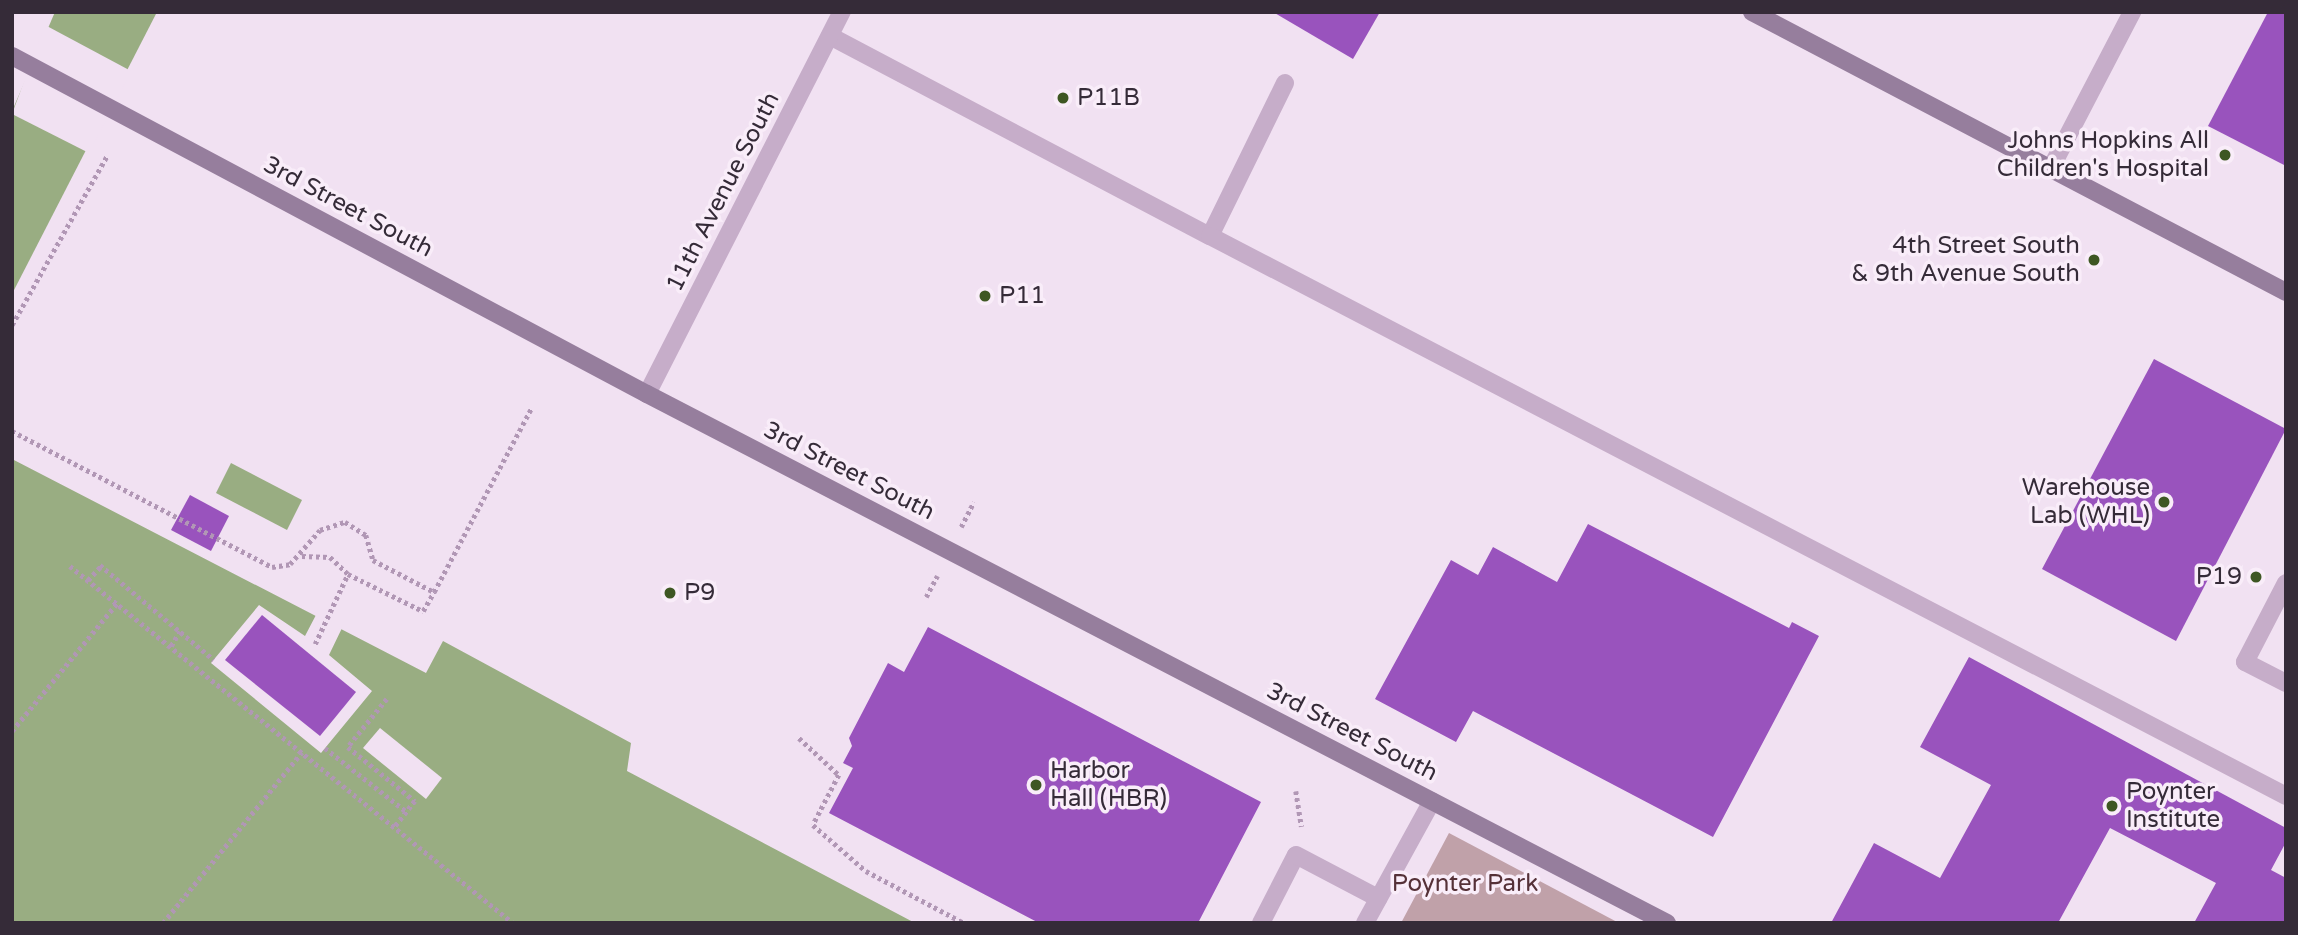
<!DOCTYPE html>
<style>
body{margin:0}
#map{position:relative;width:2298px;height:935px;overflow:hidden;background:#f1e1f2;font-family:"Varela Round",sans-serif}
div>[style]{position:absolute}
.green>*{inset:0;background:#c0a1a9}
.water>*{inset:0;background:#99ad82}
.pier>*{inset:0;background:#f1e1f2}
.building>*{inset:0;background:#9953bd}
.path>*{height:4.5px;margin-top:-2.25px;transform-origin:0;background:repeating-linear-gradient(90deg,#b197b5 0 3.5px,transparent 0 7px)}
.lane>*{height:18px;margin:-9px;padding:0 9px;transform-origin:9px;border-radius:9px;background:#c6adc9}
.street>*{height:18px;margin:-9px;padding:0 9px;transform-origin:9px;border-radius:9px;background:#c6adc9}
.secondary>*{height:18px;margin:-9px;padding:0 9px;transform-origin:9px;border-radius:9px;background:#967e9d}
.dots>*{width:19px;height:19px;translate:-50% -50%;box-sizing:border-box;border:4px solid #f9edf9;border-radius:50%}
span{translate:-50% -50%;white-space:nowrap;text-align:center;line-height:1.15;-webkit-text-stroke:7px #f9edf9;paint-order:stroke}
.poi-label{font-size:24px;color:#352b38}
.left{translate:0 -50%;text-align:left}
.right{translate:-100% -50%;text-align:right}
.street-label{font-size:24px;color:#352b38}
.park-label{font-size:24px;color:#553138}
.frame{position:absolute;inset:0;border:14px solid #352b38;pointer-events:none}
</style>
<div id="map">
<div class="green">
<div style="clip-path:polygon(1449px 833px,1619px 923px,1401px 923px)"></div>
</div>
<div class="water">
<div style="clip-path:polygon(55px 12px,157px 12px,12px 294px,12px 111px)"></div>
<div style="clip-path:polygon(12px 459px,426px 673px,443px 641px,631px 743px,627px 771px,915px 923px,12px 923px)"></div>
<div style="clip-path:polygon(231px 463px,302px 500px,287px 530px,216px 493px)"></div>
</div>
<div class="pier">
<div style="clip-path:polygon(45px 25px,131px 71px,89px 153px,12px 114px)"></div>
<div style="clip-path:polygon(259px 605px,305px 636px,317px 613px,343px 626px,329px 655px,372px 691px,321px 753px,211px 663px)"></div>
<div style="clip-path:polygon(380px 728px,442px 778px,426px 799px,363px 748px)"></div>
</div>
<div class="building">
<div style="clip-path:polygon(1273px 12px,1380px 12px,1353px 59px)"></div>
<div style="clip-path:polygon(2268px 12px,2286px 12px,2286px 166px,2208px 126px)"></div>
<div style="clip-path:polygon(2154px 359px,2286px 429px,2176px 641px,2042px 569px)"></div>
<div style="clip-path:polygon(190px 495px,229px 516px,211px 551px,171px 530px)"></div>
<div style="clip-path:polygon(1588px 524px,1789px 628px,1792px 622px,1819px 636px,1713px 837px,1473px 711px,1456px 742px,1375px 699px,1451px 560px,1478px 575px,1493px 547px,1557px 582px)"></div>
<div style="clip-path:polygon(262px 615px,356px 692px,320px 736px,225px 660px)"></div>
<div style="clip-path:polygon(928px 627px,1261px 802px,1198px 923px,1039px 923px,829px 813px,853px 768px,843px 763px,852px 746px,849px 738px,888px 663px,904px 672px)"></div>
<div style="clip-path:polygon(1969px 657px,2286px 828px,2286px 842px,2271px 870px,2286px 878px,2286px 923px,2194px 923px,2216px 883px,2110px 828px,2058px 923px,1831px 923px,1874px 843px,1940px 878px,1991px 785px,1920px 747px)"></div>
</div>
<div class="path">
<div style="left:12px;top:325px;width:194px;rotate:-60.7deg"></div>
<div style="left:12px;top:431px;width:293px;rotate:27.6deg"></div>
<div style="left:272px;top:567px;width:18px;rotate:-9deg"></div>
<div style="left:290px;top:564px;width:45px;rotate:-48.6deg"></div>
<div style="left:320px;top:530px;width:26px;rotate:-18deg"></div>
<div style="left:345px;top:522px;width:25px;rotate:32deg"></div>
<div style="left:366px;top:535px;width:26px;rotate:74deg"></div>
<div style="left:373px;top:560px;width:69px;rotate:27.7deg"></div>
<div style="left:434px;top:592px;width:209px;rotate:-62.1deg"></div>
<div style="left:961px;top:527px;width:28px;rotate:-63deg"></div>
<div style="left:302px;top:556px;width:28px;rotate:2deg"></div>
<div style="left:330px;top:557px;width:25px;rotate:43deg"></div>
<div style="left:100px;top:565px;width:148px;rotate:39.8deg"></div>
<div style="left:70px;top:566px;width:569px;rotate:38.86deg"></div>
<div style="left:88px;top:580px;width:19px;rotate:-47deg"></div>
<div style="left:926px;top:597px;width:24px;rotate:-62deg"></div>
<div style="left:315px;top:644px;width:77px;rotate:-64.8deg"></div>
<div style="left:348px;top:574px;width:84px;rotate:26.3deg"></div>
<div style="left:423px;top:611px;width:22px;rotate:-60deg"></div>
<div style="left:171px;top:646px;width:17px;rotate:-59deg"></div>
<div style="left:387px;top:699px;width:62px;rotate:129.1deg"></div>
<div style="left:348px;top:747px;width:86px;rotate:38.9deg"></div>
<div style="left:415px;top:801px;width:33px;rotate:128deg"></div>
<div style="left:12px;top:731px;width:166px;rotate:-50.6deg"></div>
<div style="left:799px;top:738px;width:54px;rotate:42.8deg"></div>
<div style="left:839px;top:775px;width:56px;rotate:117.5deg"></div>
<div style="left:813px;top:825px;width:70px;rotate:41deg"></div>
<div style="left:866px;top:871px;width:111px;rotate:28deg"></div>
<div style="left:325px;top:748px;width:104px;rotate:38deg"></div>
<div style="left:1296px;top:791px;width:36px;rotate:81deg"></div>
<div style="left:163px;top:923px;width:220px;rotate:-50.9deg"></div>
</div>
<div class="lane">
<div style="left:830px;top:36px;width:429px;rotate:27.8deg"></div>
<div style="left:1285px;top:83px;width:170px;rotate:116.1deg"></div>
<div style="left:1210px;top:236px;width:1213px;rotate:27.49deg"></div>
<div style="left:2286px;top:583px;width:89px;rotate:117.4deg"></div>
<div style="left:2245px;top:662px;width:46px;rotate:27.1deg"></div>
<div style="left:1261px;top:923px;width:76px;rotate:-62.8deg"></div>
<div style="left:1296px;top:855px;width:93px;rotate:27.7deg"></div>
<div style="left:1365px;top:923px;width:139px;rotate:-61.2deg"></div>
</div>
<div class="street">
<div style="left:2052px;top:166px;width:174px;rotate:-62.5deg"></div>
<div style="left:647px;top:394px;width:429px;rotate:-63deg"></div>
</div>
<div class="secondary">
<div style="left:1752px;top:12px;width:603px;rotate:27.67deg"></div>
<div style="left:12px;top:56px;width:719px;rotate:28.03deg"></div>
<div style="left:647px;top:394px;width:1149px;rotate:27.41deg"></div>
</div>
<div class="dots">
<div style="left:1063px;top:98px;background:#3e5723"></div>
<div style="left:2225px;top:155px;background:#3e5723"></div>
<div style="left:2094px;top:260px;background:#3e5723"></div>
<div style="left:985px;top:296px;background:#3e5723"></div>
<div style="left:2164px;top:502px;background:#3e5723"></div>
<div style="left:2256px;top:577px;background:#3e5723"></div>
<div style="left:670px;top:593px;background:#3e5723"></div>
<div style="left:1036px;top:785px;background:#3e5723"></div>
<div style="left:2112px;top:806px;background:#3e5723"></div>
</div>
<div class="poi-label">
<span class="left" style="left:1077px;top:98px">P11B</span>
<span class="right" style="left:2209px;top:155px">Johns Hopkins All<br>Children's Hospital</span>
<span class="right" style="left:2080px;top:260px">4th Street South<br>&amp; 9th Avenue South</span>
<span class="left" style="left:999px;top:296px">P11</span>
<span class="right" style="left:2150px;top:502px">Warehouse<br>Lab (WHL)</span>
<span class="right" style="left:2242px;top:577px">P19</span>
<span class="left" style="left:684px;top:593px">P9</span>
<span class="left" style="left:1050px;top:785px">Harbor<br>Hall (HBR)</span>
<span class="left" style="left:2126px;top:806px">Poynter<br>Institute</span>
</div>
<div class="street-label">
<span style="left:723px;top:192px;rotate:-63deg">11th Avenue South</span>
<span style="left:348px;top:207px;rotate:28deg">3rd Street South</span>
<span style="left:849px;top:471px;rotate:27deg">3rd Street South</span>
<span style="left:1352px;top:732px;rotate:27deg">3rd Street South</span>
</div>
<div class="park-label">
<span style="left:1465px;top:884px">Poynter Park</span>
</div>
<div class="frame"></div>
</div>
